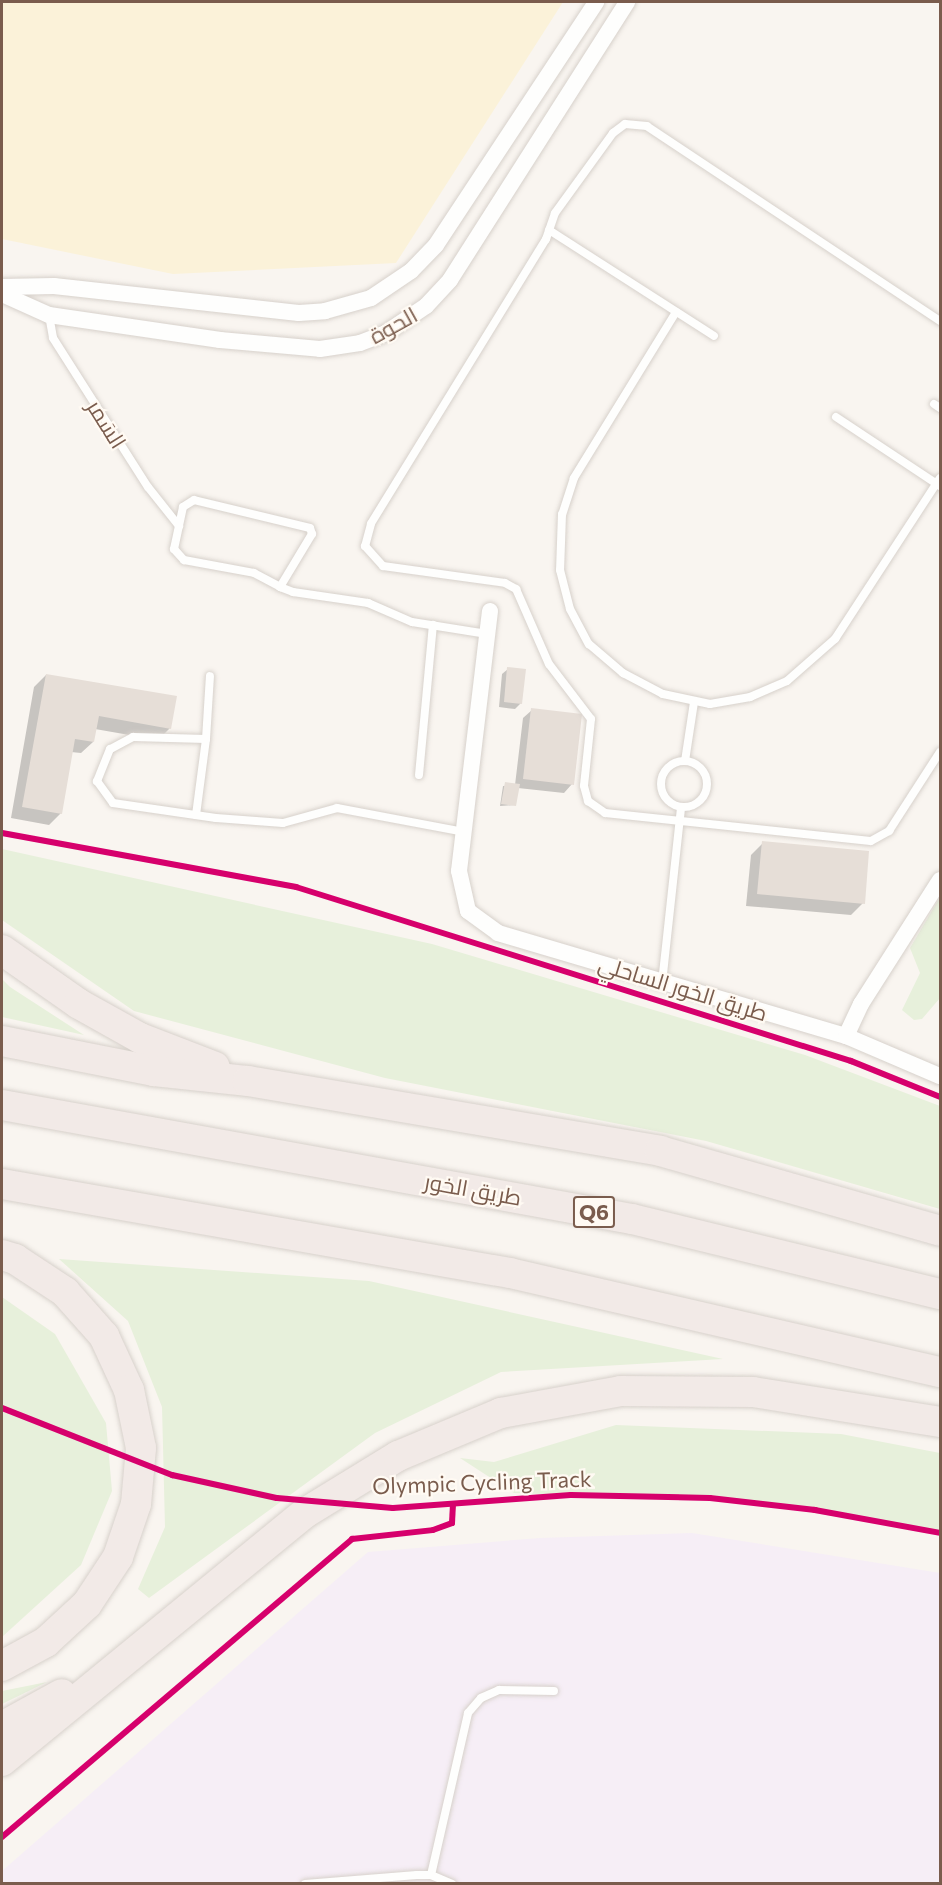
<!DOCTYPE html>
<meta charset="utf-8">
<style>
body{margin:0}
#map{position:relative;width:942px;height:1885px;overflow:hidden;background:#f9f5f0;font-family:Commissioner,Cairo,sans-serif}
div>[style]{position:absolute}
.education>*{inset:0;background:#f6eef6}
.green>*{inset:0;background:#e7f0db}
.sand>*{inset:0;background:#fbf2d9}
.shadow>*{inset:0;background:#0003}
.building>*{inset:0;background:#e6ded7}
.roads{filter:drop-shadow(0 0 2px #d7d1cb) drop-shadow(0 0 2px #d7d1cb)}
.service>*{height:8px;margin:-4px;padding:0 4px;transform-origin:4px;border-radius:4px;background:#fefefd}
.service>.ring{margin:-4px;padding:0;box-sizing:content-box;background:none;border:8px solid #fefefd;border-radius:50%}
.minor>*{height:16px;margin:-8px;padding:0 8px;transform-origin:8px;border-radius:8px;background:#fefefd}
.motorway>*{height:30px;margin:-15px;padding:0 15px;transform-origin:15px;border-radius:15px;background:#f2eae7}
.cycleway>*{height:6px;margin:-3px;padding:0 3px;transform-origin:3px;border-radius:3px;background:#d6006c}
span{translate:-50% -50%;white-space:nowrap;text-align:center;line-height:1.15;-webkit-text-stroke:4.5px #fffaf3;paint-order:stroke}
.shield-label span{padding:2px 4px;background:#fffaf3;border:2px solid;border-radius:4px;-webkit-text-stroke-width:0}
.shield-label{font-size:21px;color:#7a5c4d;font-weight:700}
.street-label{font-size:22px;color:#7a5c4d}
.frame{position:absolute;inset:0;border:3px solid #7a5c4d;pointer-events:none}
</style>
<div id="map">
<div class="education">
<div style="clip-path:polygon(692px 1533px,940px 1573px,940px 1883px,2px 1884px,2px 1871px,368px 1552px,540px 1538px)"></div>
</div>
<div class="green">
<div style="clip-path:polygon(2px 849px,432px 944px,805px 1055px,940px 1106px,940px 1209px,706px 1141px,385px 1078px,134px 1011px,2px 920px)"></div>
<div style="clip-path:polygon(940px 897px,940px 998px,922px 1019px,914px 1020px,902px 1010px,920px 973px,910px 948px)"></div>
<div style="clip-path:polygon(2px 979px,10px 987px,84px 1035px,2px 1017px)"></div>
<div style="clip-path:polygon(59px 1259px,369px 1281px,723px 1359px,501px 1372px,375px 1433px,149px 1598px,138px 1589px,165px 1527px,162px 1407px,128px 1321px)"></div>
<div style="clip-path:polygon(2px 1297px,55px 1334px,106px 1423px,112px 1491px,81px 1565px,2px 1637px)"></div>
<div style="clip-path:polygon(616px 1425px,841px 1434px,940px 1453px,940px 1534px,742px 1501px,514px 1493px,460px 1458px,494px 1462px)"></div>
<div style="clip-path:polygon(47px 1682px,2px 1704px,2px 1691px)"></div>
</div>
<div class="sand">
<div style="clip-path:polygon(2px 2px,563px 2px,396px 263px,173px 274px,2px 239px)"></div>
</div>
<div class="shadow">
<div style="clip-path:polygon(508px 669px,521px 703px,515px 709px,499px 707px,502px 674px)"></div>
<div style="clip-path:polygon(46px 675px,170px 728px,158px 740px,95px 729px,93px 742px,81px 753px,71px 752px,61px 813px,49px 825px,11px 818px,34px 687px)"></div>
<div style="clip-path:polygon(532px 710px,572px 784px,564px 793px,518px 788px,515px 805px,500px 806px,503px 786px,515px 785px,523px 718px)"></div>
<div style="clip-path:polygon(763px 843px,863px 903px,851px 915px,746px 906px,751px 855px)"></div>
</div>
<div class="building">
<div style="clip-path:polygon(507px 667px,526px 669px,522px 704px,504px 702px)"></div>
<div style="clip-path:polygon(46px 674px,177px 696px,171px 729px,99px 716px,94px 742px,75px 739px,62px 814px,22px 807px)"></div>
<div style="clip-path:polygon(531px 708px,582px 714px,574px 785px,523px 779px)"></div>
<div style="clip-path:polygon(505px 782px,520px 784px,516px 806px,501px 804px)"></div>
<div style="clip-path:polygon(762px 841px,869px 851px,865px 904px,757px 894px)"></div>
</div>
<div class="roads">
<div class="service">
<div style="left:549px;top:230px;width:196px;rotate:32.7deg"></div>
<div style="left:676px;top:312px;width:195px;rotate:121.6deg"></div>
<div style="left:574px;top:478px;width:38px;rotate:108deg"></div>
<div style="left:562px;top:514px;width:56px;rotate:92deg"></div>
<div style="left:560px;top:570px;width:40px;rotate:75.6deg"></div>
<div style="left:570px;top:609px;width:40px;rotate:62deg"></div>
<div style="left:589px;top:644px;width:45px;rotate:40.5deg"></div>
<div style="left:623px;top:673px;width:45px;rotate:27.7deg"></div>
<div style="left:663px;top:694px;width:48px;rotate:12deg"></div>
<div style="left:710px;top:704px;width:41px;rotate:-9.9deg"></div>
<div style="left:750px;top:697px;width:40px;rotate:-23.4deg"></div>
<div style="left:787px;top:681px;width:64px;rotate:-41.2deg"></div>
<div style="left:835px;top:639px;width:192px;rotate:-56.9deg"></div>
<div style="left:49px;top:315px;width:23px;rotate:80deg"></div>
<div style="left:53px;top:338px;width:177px;rotate:57.5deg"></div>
<div style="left:148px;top:487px;width:50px;rotate:51.5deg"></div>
<div style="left:940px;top:321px;width:352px;rotate:-146.4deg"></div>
<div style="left:647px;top:126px;width:22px;rotate:-175deg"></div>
<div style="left:625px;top:124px;width:15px;rotate:143deg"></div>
<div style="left:613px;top:133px;width:99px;rotate:125.9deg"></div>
<div style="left:555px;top:213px;width:28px;rotate:109deg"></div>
<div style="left:546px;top:239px;width:334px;rotate:121.6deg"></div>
<div style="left:371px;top:524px;width:23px;rotate:105deg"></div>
<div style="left:365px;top:546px;width:27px;rotate:48deg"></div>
<div style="left:383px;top:566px;width:123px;rotate:7.9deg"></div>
<div style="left:505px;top:583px;width:13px;rotate:29deg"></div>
<div style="left:516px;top:589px;width:82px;rotate:66.3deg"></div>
<div style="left:549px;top:664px;width:69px;rotate:52.6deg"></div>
<div style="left:591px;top:719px;width:67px;rotate:96deg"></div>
<div style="left:584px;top:786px;width:16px;rotate:75deg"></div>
<div style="left:588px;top:801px;width:21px;rotate:35deg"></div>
<div style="left:605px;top:813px;width:267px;rotate:6deg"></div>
<div style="left:871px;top:841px;width:21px;rotate:-29deg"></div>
<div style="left:889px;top:831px;width:94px;rotate:-57.2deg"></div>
<div style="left:934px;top:404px;width:7px;rotate:34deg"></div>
<div style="left:836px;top:417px;width:125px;rotate:33.6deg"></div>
<div style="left:280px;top:587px;width:62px;rotate:-58.9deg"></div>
<div style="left:312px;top:534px;width:6px;rotate:-108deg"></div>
<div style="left:310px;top:528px;width:119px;rotate:-166.4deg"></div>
<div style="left:194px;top:500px;width:13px;rotate:148deg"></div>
<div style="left:183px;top:507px;width:43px;rotate:102.1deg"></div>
<div style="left:174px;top:549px;width:15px;rotate:48deg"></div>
<div style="left:184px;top:560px;width:71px;rotate:10.5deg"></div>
<div style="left:254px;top:573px;width:30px;rotate:28deg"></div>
<div style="left:280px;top:587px;width:14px;rotate:21deg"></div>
<div style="left:293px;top:592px;width:76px;rotate:8.3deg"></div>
<div style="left:368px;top:603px;width:48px;rotate:23.4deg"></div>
<div style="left:412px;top:622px;width:76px;rotate:9.1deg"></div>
<div style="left:206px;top:739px;width:63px;rotate:-86.4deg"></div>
<div class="ring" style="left:661px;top:761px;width:38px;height:38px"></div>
<div style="left:685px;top:761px;width:60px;rotate:-81.3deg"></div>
<div style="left:419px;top:775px;width:151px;rotate:-84.7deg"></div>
<div style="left:196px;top:815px;width:77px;rotate:-82.5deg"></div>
<div style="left:206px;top:739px;width:73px;rotate:-178.4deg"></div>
<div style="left:133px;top:737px;width:26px;rotate:152deg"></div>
<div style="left:110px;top:749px;width:35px;rotate:112deg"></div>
<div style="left:97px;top:781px;width:27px;rotate:54deg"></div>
<div style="left:113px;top:803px;width:104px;rotate:8.3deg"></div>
<div style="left:216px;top:818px;width:67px;rotate:4.3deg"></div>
<div style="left:283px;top:823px;width:56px;rotate:-15.5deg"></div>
<div style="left:337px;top:808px;width:129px;rotate:10.7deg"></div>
<div style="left:662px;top:983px;width:176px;rotate:-83.8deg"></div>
<div style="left:431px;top:1875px;width:166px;rotate:-77.1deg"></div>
<div style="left:468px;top:1713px;width:20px;rotate:-49deg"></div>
<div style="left:481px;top:1698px;width:20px;rotate:-24deg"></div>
<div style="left:499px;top:1690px;width:55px;rotate:1deg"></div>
<div style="left:305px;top:1884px;width:112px;rotate:-4.6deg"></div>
<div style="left:417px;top:1875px;width:14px"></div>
<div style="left:431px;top:1875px;width:23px;rotate:23deg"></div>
</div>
<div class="minor">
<div style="left:2px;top:287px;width:52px;rotate:-1.1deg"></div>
<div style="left:54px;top:286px;width:246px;rotate:6.3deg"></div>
<div style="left:299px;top:313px;width:26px;rotate:-4deg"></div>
<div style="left:325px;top:311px;width:48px;rotate:-15.8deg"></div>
<div style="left:371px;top:298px;width:48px;rotate:-34deg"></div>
<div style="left:411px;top:271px;width:36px;rotate:-46deg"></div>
<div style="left:436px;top:245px;width:291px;rotate:-56.6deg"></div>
<div style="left:2px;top:294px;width:51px;rotate:24.1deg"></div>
<div style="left:49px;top:315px;width:173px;rotate:8.3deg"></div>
<div style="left:220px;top:340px;width:100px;rotate:5.1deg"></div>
<div style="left:320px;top:349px;width:40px;rotate:-8.5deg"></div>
<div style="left:360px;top:343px;width:28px;rotate:-21deg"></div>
<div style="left:386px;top:333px;width:48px;rotate:-34deg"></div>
<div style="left:426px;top:306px;width:35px;rotate:-47deg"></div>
<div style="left:450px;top:280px;width:330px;rotate:-57.5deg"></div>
<div style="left:490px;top:611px;width:262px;rotate:96.8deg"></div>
<div style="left:459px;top:871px;width:41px;rotate:77.3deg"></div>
<div style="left:468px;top:911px;width:37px;rotate:36deg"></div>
<div style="left:498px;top:933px;width:363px;rotate:16.5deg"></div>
<div style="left:846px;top:1036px;width:102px;rotate:23.1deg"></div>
<div style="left:846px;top:1036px;width:35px;rotate:-65deg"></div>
<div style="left:861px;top:1004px;width:147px;rotate:-57.5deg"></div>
</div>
<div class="motorway">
<div style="left:2px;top:950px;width:94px;rotate:35deg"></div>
<div style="left:79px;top:1004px;width:70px;rotate:29.1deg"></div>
<div style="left:140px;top:1038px;width:80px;rotate:21.1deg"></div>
<div style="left:2px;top:1041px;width:155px;rotate:11.2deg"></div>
<div style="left:154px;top:1071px;width:95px;rotate:6.1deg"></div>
<div style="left:248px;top:1081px;width:418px;rotate:9.6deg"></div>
<div style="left:660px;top:1151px;width:291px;rotate:15.9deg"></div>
<div style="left:2px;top:1105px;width:640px;rotate:10.26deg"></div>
<div style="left:632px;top:1219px;width:317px;rotate:13.7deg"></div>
<div style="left:2px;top:1184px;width:516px;rotate:9.94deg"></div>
<div style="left:510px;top:1273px;width:441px;rotate:13deg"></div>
<div style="left:2px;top:1255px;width:14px;rotate:17deg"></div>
<div style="left:15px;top:1259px;width:60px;rotate:33.4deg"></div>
<div style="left:65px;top:1292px;width:59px;rotate:48.4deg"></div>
<div style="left:104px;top:1336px;width:60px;rotate:65.2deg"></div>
<div style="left:129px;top:1390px;width:59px;rotate:78.3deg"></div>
<div style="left:141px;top:1448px;width:56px;rotate:95.1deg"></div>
<div style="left:136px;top:1504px;width:56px;rotate:108.8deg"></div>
<div style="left:118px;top:1557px;width:56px;rotate:123.4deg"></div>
<div style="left:87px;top:1604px;width:56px;rotate:137.2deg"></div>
<div style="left:46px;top:1642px;width:50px;rotate:151.4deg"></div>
<div style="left:2px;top:1727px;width:68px;rotate:-28.8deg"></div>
<div style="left:2px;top:1761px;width:392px;rotate:-39.3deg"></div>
<div style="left:305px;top:1513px;width:109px;rotate:-31.5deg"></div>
<div style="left:398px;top:1456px;width:112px;rotate:-22.7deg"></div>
<div style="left:501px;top:1413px;width:122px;rotate:-10.4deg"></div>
<div style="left:621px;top:1391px;width:132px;rotate:0.4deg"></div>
<div style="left:753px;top:1392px;width:189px;rotate:9.1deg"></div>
</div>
</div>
<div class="cycleway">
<div style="left:2px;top:833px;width:299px;rotate:10.4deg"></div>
<div style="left:296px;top:887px;width:582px;rotate:17.41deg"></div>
<div style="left:851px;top:1061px;width:96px;rotate:22deg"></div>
<div style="left:2px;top:1408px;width:183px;rotate:21.5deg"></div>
<div style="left:172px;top:1475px;width:107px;rotate:12.4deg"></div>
<div style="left:277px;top:1498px;width:116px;rotate:4.9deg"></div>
<div style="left:393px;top:1508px;width:178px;rotate:-4.2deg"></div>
<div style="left:571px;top:1495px;width:139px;rotate:1.2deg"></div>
<div style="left:710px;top:1498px;width:106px;rotate:6.5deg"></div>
<div style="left:815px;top:1510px;width:127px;rotate:10.4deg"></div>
<div style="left:2px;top:1837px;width:460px;rotate:-40.4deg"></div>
<div style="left:352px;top:1539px;width:81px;rotate:-6.3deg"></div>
<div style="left:433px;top:1530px;width:20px;rotate:-20deg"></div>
<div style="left:452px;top:1523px;width:18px;rotate:-87deg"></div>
</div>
<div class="shield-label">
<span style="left:594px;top:1212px">Q6</span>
</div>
<div class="street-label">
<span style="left:393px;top:325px;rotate:-29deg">الحوة</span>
<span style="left:107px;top:424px;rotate:58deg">السَمر</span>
<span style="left:683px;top:988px;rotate:17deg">طريق الخور الساحلي</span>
<span style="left:473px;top:1189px;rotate:10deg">طريق الخور</span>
<span style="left:482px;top:1482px;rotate:-2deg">Olympic Cycling Track</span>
</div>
<div class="frame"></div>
</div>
